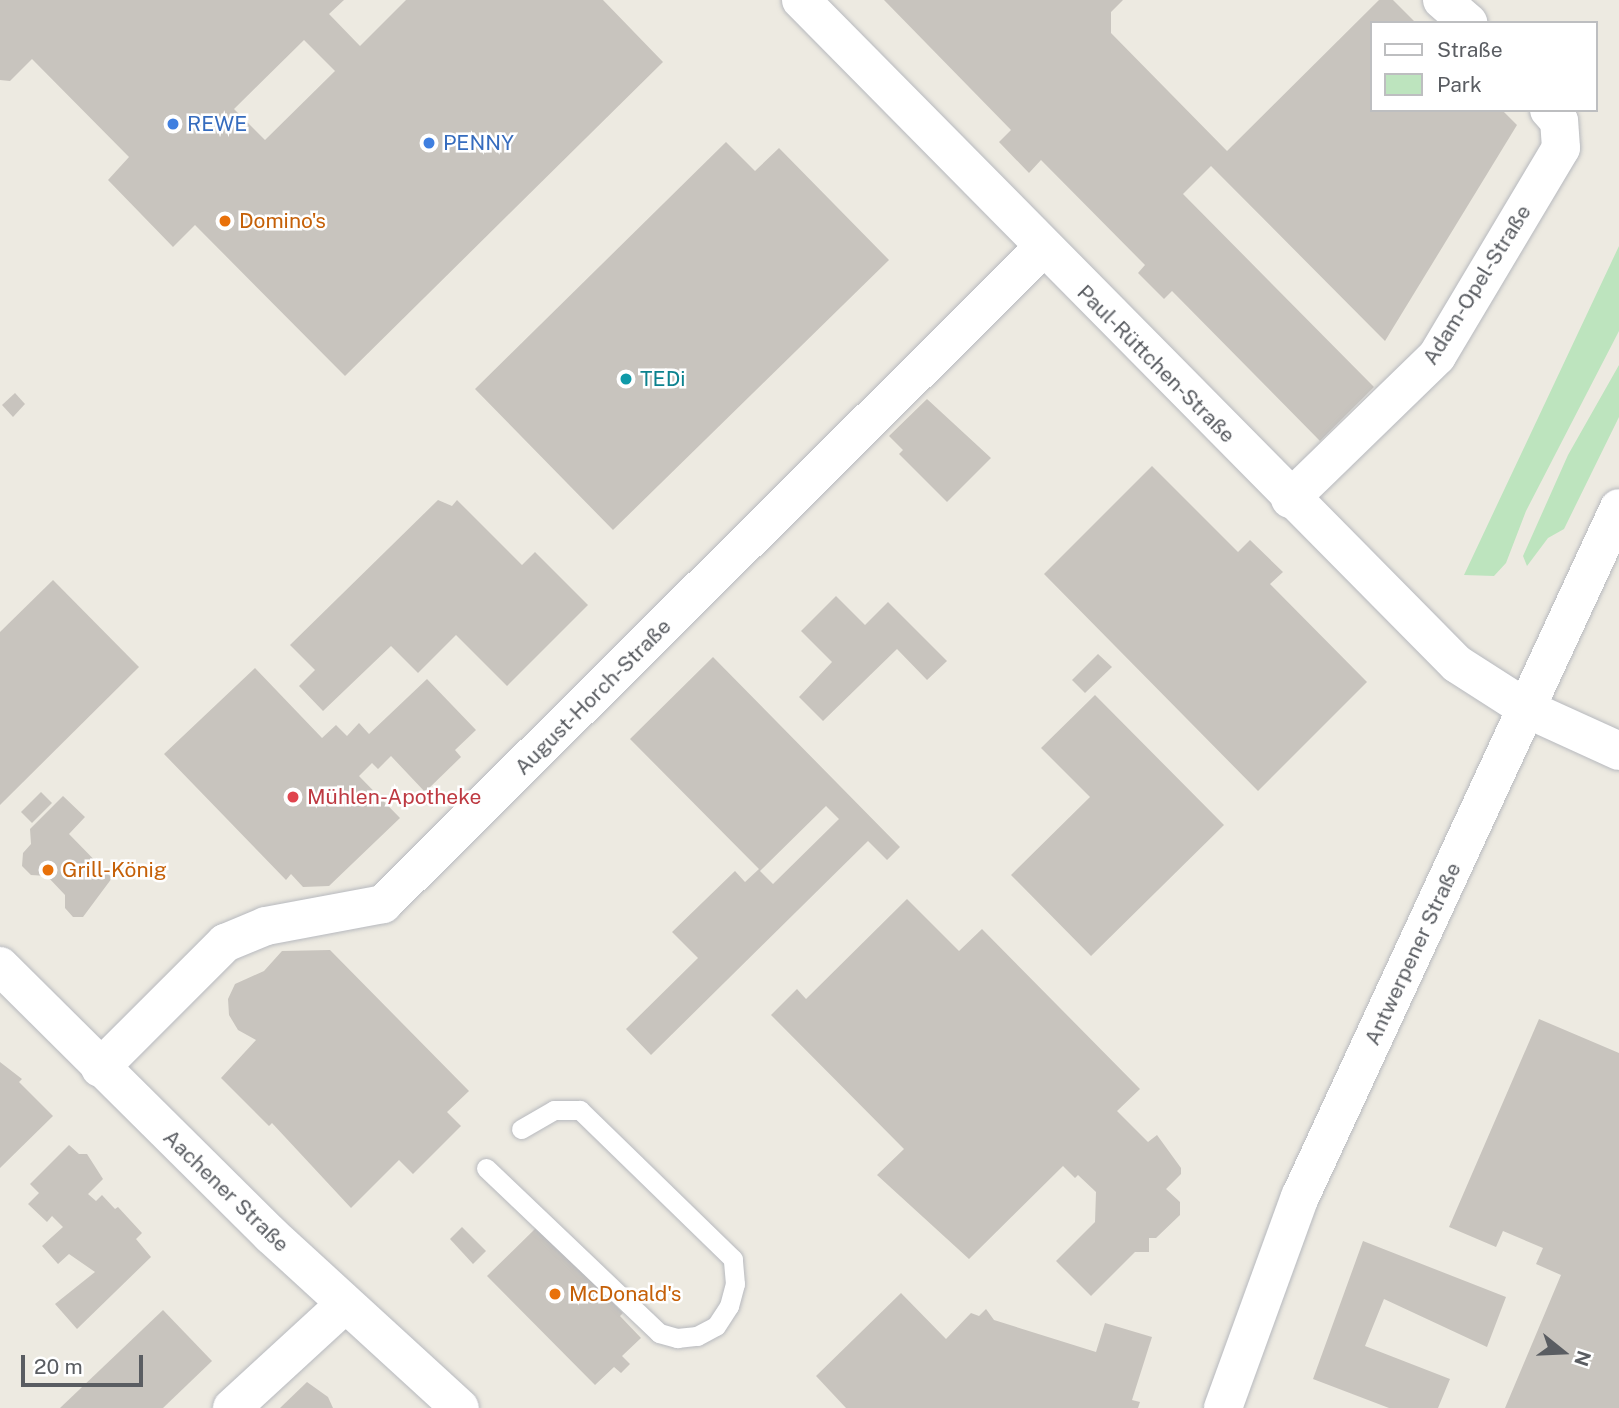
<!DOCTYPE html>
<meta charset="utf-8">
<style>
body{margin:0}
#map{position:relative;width:1619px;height:1408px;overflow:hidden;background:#edeae1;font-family:"Public Sans",sans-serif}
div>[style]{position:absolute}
.green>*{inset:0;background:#bde4be}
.building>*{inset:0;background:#c8c4be}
.roads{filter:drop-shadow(0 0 2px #b7b9be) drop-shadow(0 0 2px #b7b9be)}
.service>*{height:19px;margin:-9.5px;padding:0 9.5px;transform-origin:9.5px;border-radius:9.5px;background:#fff}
.minor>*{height:38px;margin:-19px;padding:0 19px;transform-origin:19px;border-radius:19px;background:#fff}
.secondary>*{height:38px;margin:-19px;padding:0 19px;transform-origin:19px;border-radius:19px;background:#fff}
.dots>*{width:19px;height:19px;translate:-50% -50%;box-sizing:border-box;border:4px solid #fff;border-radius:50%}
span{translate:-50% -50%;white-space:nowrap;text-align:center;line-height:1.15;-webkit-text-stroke:5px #fff;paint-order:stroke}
.shop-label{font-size:21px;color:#366cbe}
.left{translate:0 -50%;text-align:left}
.food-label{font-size:21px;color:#c56008}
.street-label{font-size:21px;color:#5a5d62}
.culture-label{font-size:21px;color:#0d838f}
.health-label{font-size:21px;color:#be3a42}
.legend{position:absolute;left:1370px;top:21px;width:228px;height:91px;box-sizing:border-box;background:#fff;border:2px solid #bdbec0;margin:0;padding:9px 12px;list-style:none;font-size:21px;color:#5a5d62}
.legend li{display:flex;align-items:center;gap:14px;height:35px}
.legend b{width:35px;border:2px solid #bdbec0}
.north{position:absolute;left:1528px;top:1317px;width:70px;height:70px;-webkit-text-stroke:5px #fff;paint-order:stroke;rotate:108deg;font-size:19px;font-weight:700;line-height:28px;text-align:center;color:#5a5d62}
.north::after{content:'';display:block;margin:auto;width:24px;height:32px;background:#5a5d62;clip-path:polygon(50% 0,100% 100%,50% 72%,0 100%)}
.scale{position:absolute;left:21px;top:1355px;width:122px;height:32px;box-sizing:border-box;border:4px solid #5a5d62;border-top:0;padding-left:9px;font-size:21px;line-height:24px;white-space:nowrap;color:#5a5d62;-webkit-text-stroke:5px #fff;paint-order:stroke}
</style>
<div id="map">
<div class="green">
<div style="clip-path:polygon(1619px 246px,1619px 331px,1526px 511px,1506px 563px,1494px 576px,1464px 575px)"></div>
<div style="clip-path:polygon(1619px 365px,1619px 417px,1564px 529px,1548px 538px,1527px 566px,1523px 556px,1568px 455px)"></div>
</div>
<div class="building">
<div style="clip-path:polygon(evenodd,0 0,344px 0,329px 14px,360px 46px,406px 0,603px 0,663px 62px,345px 376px,195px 225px,173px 247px,108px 180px,129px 157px,32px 59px,10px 81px,0 80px,0 0,304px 40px,335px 71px,265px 140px,234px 109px,304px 40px)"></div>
<div style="clip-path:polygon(884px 0,1123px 0,1111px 12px,1111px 33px,1227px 151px,1379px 0,1393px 0,1416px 23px,1372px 23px,1372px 110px,1502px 110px,1517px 125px,1385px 341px,1211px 166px,1183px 194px,1374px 387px,1320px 441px,1172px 291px,1164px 299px,1138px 273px,1145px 265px,1041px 160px,1029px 173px,999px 142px,1011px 130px)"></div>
<div style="clip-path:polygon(726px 142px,755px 171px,779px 148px,889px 260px,613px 530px,475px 389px)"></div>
<div style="clip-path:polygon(15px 393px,25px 404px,13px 417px,2px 405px)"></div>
<div style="clip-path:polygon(927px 399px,991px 458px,947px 502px,899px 454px,903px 450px,889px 436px)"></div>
<div style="clip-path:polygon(1152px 466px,1238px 552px,1250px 540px,1283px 572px,1270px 584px,1367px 682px,1258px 791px,1044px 574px)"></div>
<div style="clip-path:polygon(438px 500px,452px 506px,457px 500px,522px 565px,535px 552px,588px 605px,507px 686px,456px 635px,418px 673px,391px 646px,323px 711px,299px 686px,315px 670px,290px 645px)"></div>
<div style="clip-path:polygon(53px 580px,139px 667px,0 805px,0 632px)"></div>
<div style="clip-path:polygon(836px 596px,865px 625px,888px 602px,947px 661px,927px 680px,897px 649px,823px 721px,799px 697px,832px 662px,801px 631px)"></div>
<div style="clip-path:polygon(1098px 654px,1112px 667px,1085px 693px,1072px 680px)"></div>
<div style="clip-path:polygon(evenodd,713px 657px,900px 847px,887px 860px,868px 841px,651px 1055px,626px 1029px,698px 958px,672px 932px,735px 871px,745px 882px,759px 869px,630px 739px,713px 657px,826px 806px,839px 819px,773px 884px,760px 871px,826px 806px)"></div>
<div style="clip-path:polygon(255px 668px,322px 738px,336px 725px,347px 736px,359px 723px,369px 734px,427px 679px,476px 730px,455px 750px,461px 757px,425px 792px,391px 756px,378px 769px,372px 763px,359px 776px,400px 818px,329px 886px,303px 887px,291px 874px,286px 880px,164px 754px)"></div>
<div style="clip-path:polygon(1095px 695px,1224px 825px,1091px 956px,1011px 875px,1090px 797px,1041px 748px)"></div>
<div style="clip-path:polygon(41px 792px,52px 803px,32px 823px,21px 812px)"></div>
<div style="clip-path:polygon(63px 796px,85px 817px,69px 834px,112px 878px,83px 917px,73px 917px,65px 908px,65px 895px,47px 876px,31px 875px,22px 866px,23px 853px,31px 844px,30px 829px)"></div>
<div style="clip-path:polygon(907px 899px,959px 951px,982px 929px,1140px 1089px,1117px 1111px,1148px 1142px,1157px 1135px,1181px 1168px,1181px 1174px,1166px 1189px,1180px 1202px,1180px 1215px,1156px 1238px,1149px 1238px,1149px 1252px,1135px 1252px,1091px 1296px,1056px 1261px,1095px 1222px,1096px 1192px,1078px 1175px,1075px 1178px,1063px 1166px,969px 1259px,877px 1175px,904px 1149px,771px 1015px,797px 989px,806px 999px)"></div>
<div style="clip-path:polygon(330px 950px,469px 1091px,447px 1112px,461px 1126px,413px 1174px,399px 1160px,351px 1208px,272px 1123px,269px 1126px,221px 1078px,256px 1040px,238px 1030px,229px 1015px,228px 999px,235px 984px,264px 971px,282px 951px)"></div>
<div style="clip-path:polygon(1539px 1019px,1619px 1053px,1619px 1408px,1505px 1408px,1561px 1275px,1536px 1264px,1543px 1248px,1503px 1231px,1496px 1247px,1449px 1227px)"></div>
<div style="clip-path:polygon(0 1062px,22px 1079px,19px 1082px,53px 1116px,0 1168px)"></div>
<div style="clip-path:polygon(69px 1145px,79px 1154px,87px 1154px,103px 1179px,88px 1194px,96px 1201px,102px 1195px,115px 1209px,118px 1207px,142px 1233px,136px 1239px,151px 1257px,77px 1329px,55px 1304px,95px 1272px,69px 1254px,58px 1264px,42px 1246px,63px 1227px,52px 1216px,47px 1222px,28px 1204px,39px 1193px,30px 1184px)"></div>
<div style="clip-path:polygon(462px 1227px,486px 1251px,473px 1264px,450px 1239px)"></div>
<div style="clip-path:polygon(537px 1227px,623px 1313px,620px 1316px,641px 1338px,622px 1356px,630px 1364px,621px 1373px,614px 1367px,595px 1385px,487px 1276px)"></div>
<div style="clip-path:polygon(1363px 1241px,1506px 1297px,1487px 1347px,1384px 1299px,1365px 1346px,1450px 1379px,1438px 1408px,1389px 1408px,1313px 1379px)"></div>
<div style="clip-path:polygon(901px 1293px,946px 1339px,971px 1313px,979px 1316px,986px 1309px,994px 1320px,1096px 1352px,1105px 1323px,1152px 1337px,1132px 1400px,1140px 1402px,1138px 1408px,846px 1408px,816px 1376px)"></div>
<div style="clip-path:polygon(163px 1310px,212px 1361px,163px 1408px,60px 1408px)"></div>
<div style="clip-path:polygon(307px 1382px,328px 1397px,333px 1408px,280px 1408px)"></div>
</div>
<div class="roads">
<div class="service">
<div style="left:486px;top:1168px;width:239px;rotate:43.6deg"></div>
<div style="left:659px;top:1333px;width:19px;rotate:16deg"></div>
<div style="left:677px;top:1338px;width:20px;rotate:-6deg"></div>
<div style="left:697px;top:1336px;width:21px;rotate:-28deg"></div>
<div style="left:716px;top:1326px;width:24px;rotate:-57deg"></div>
<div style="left:729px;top:1306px;width:23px;rotate:-75deg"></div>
<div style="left:735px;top:1284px;width:25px;rotate:-95deg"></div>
<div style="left:733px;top:1259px;width:214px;rotate:-135.8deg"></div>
<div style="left:580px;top:1110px;width:26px;rotate:180deg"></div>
<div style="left:554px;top:1110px;width:38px;rotate:150deg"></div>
</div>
<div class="minor">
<div style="left:801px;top:0;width:933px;rotate:45.35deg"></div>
<div style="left:1457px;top:664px;width:83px;rotate:32.7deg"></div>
<div style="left:1527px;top:709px;width:101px;rotate:24.5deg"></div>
<div style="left:1442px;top:0;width:35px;rotate:41deg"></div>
<div style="left:1290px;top:499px;width:205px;rotate:-44.2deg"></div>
<div style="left:1437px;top:356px;width:242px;rotate:-59.2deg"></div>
<div style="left:1561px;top:148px;width:27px;rotate:-94deg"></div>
<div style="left:1559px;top:121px;width:15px;rotate:-132deg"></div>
<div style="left:100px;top:1068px;width:177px;rotate:-45deg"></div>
<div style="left:225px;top:943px;width:44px;rotate:-22.5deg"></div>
<div style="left:266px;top:926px;width:119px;rotate:-10.6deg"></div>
<div style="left:383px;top:904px;width:929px;rotate:-44.83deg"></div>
<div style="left:232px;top:1408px;width:152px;rotate:-42.6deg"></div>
</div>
<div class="secondary">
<div style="left:0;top:966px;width:382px;rotate:44.8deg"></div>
<div style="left:271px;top:1235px;width:256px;rotate:42.5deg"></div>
<div style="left:1223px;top:1408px;width:225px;rotate:-70deg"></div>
<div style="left:1300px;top:1197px;width:759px;rotate:-65.16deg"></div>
</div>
</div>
<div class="dots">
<div style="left:173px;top:124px;background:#3f7fe0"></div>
<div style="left:429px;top:143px;background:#3f7fe0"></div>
<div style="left:225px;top:221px;background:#e8710a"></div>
<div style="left:626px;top:379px;background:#0f9aa8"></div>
<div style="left:293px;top:797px;background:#e0444e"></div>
<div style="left:48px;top:870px;background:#e8710a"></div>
<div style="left:555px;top:1294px;background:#e8710a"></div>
</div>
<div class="shop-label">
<span class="left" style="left:187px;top:124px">REWE</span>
<span class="left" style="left:443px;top:143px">PENNY</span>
</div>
<div class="food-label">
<span class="left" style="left:239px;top:221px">Domino's</span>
<span class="left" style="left:62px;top:870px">Grill-König</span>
<span class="left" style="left:569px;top:1294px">McDonald's</span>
</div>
<div class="street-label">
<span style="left:1477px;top:285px;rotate:-58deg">Adam-Opel-Straße</span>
<span style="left:1156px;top:364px;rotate:45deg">Paul-Rüttchen-Straße</span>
<span style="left:593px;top:697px;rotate:-45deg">August-Horch-Straße</span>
<span style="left:1413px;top:954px;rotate:-65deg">Antwerpener Straße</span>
<span style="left:226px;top:1191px;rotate:44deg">Aachener Straße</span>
</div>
<div class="culture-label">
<span class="left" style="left:640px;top:379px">TEDi</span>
</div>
<div class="health-label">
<span class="left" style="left:307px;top:797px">Mühlen-Apotheke</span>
</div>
<ul class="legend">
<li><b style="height:9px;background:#fff"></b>Straße</li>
<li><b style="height:19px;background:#bde4be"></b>Park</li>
</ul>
<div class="north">N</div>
<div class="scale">20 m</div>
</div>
